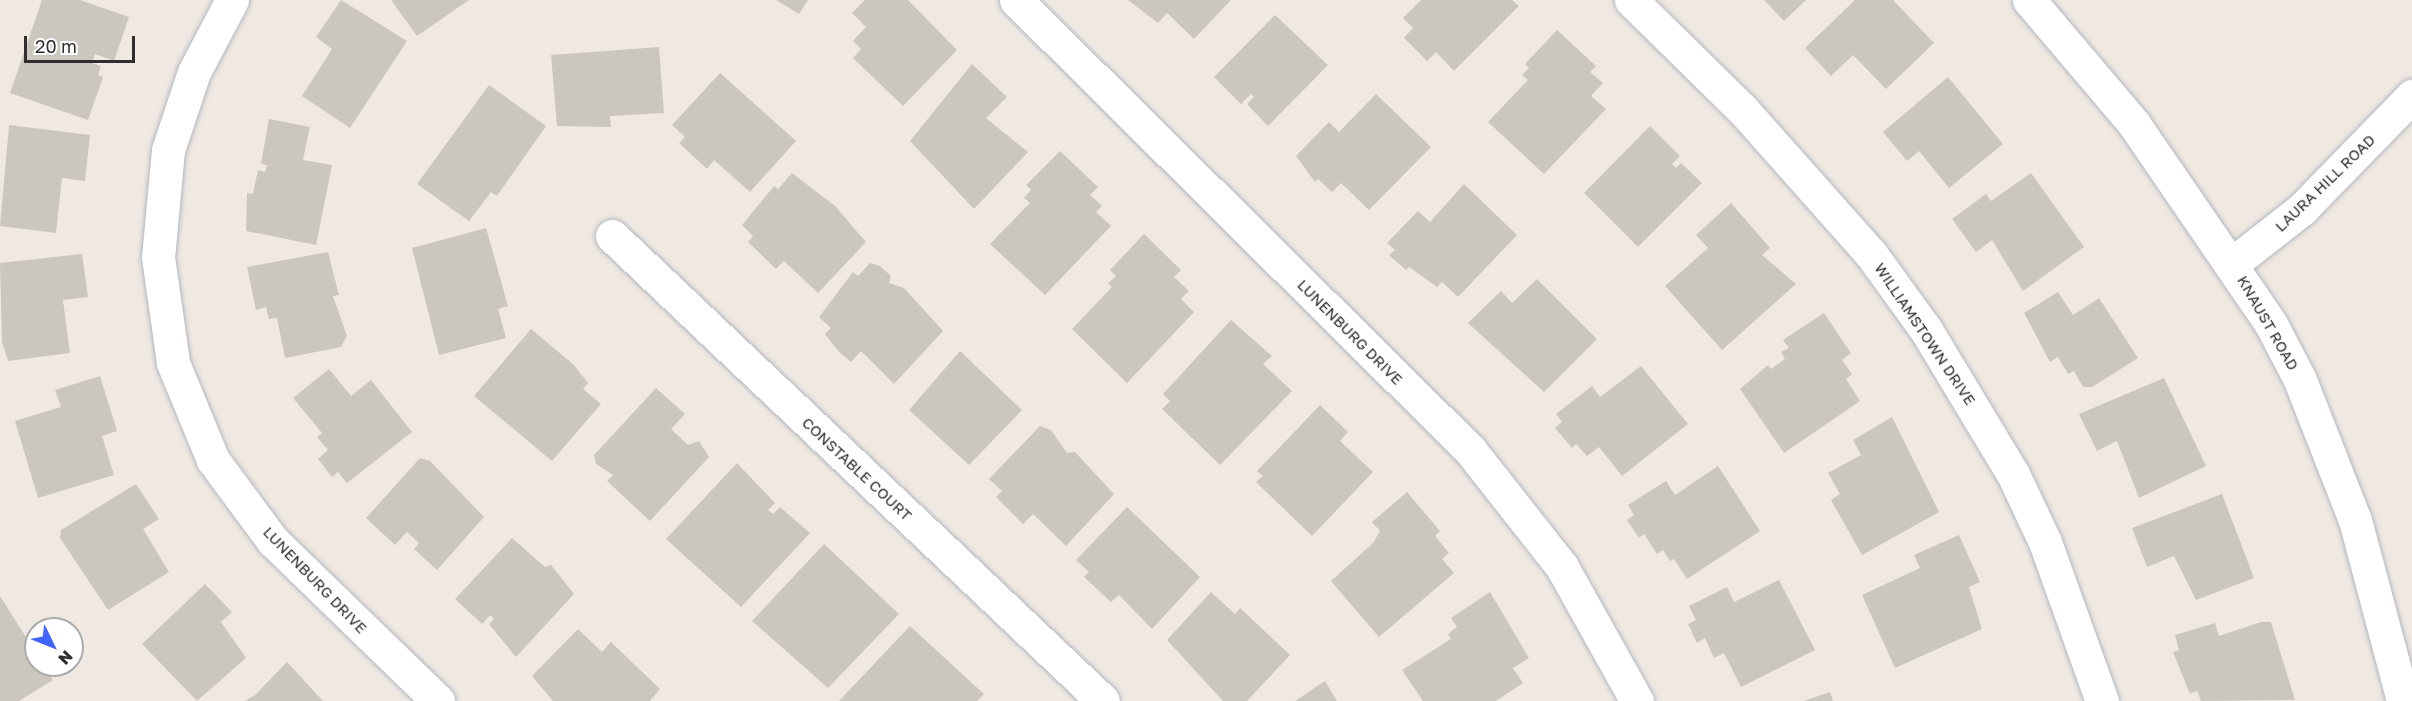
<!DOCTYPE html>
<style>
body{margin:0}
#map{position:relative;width:2412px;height:701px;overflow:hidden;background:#efe9e1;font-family:"Golos Text",sans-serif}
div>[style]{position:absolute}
.building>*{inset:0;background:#cbc7bf}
.roads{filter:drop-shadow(0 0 2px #b4b7c1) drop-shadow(0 0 2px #b4b7c1)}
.street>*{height:33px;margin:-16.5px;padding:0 16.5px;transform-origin:16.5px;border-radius:16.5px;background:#fff}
.secondary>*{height:33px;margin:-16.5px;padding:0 16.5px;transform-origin:16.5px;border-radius:16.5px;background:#fff}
span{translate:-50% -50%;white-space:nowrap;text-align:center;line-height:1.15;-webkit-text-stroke:6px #fff;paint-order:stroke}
.street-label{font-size:15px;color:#2e2e2e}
.north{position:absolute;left:24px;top:617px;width:60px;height:60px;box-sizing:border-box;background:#fff;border:2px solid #ababab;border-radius:50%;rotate:133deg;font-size:16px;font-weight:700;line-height:24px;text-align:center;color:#2e2e2e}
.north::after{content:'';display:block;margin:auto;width:21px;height:27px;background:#4264fb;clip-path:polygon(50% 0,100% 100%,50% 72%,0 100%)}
.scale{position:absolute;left:24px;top:36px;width:111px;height:27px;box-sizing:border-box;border:3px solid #2e2e2e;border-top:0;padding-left:8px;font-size:18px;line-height:21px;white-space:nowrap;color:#2e2e2e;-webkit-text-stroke:4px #fff;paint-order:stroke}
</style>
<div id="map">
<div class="building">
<div style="clip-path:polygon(42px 0,80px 0,129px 17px,114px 61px,95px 54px,92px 63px,101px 66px,98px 75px,103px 77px,88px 120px,10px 93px)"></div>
<div style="clip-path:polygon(341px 0,407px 41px,350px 128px,302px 96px,332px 49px,316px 37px)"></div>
<div style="clip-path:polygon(391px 0,469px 0,417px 36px)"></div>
<div style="clip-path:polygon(776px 0,808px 0,799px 14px)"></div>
<div style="clip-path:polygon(865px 0,908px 0,957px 50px,903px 106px,853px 58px,861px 49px,853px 41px,866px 27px,852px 13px)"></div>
<div style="clip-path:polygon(1128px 0,1231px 0,1194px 39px,1167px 13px,1158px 23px)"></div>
<div style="clip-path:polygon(1421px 0,1512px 0,1519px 6px,1454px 71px,1436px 52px,1427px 61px,1404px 38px,1413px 28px,1403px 18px)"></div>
<div style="clip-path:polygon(1764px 0,1806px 0,1784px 21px)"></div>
<div style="clip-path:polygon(1855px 0,1893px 0,1934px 43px,1886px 89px,1853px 55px,1831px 76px,1805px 48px)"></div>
<div style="clip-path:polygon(1275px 15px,1328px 65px,1268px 126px,1247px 104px,1254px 97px,1251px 94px,1241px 104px,1214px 77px)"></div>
<div style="clip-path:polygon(1557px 30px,1596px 66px,1590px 72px,1603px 83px,1591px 96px,1606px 109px,1544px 174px,1488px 122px,1528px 80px,1522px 75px,1529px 68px,1525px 64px)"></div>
<div style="clip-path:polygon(659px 47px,664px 113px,610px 116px,611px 127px,557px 126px,551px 55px)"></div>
<div style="clip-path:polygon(972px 64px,1007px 97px,986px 118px,1028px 152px,974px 209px,910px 141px)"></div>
<div style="clip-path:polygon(720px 73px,796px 141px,750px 192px,714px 160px,707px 169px,679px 143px,685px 137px,672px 125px)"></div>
<div style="clip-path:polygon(1948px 77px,2003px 144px,1949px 188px,1919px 151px,1907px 161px,1883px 132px)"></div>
<div style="clip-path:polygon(489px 85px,546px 126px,497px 196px,491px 192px,469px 221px,417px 184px)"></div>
<div style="clip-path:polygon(1376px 94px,1431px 147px,1369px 210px,1341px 183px,1332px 192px,1318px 179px,1315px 182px,1296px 156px,1329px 122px,1339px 132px)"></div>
<div style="clip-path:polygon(269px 119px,310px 127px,303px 160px,332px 165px,316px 245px,246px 231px,247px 193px,253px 194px,258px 170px,265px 172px,267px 165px,261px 164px)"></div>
<div style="clip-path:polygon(9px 125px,90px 135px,85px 181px,62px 178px,56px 233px,0 226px)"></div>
<div style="clip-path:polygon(1650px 126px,1680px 156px,1672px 164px,1676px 168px,1681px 163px,1702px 183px,1638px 247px,1584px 193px)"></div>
<div style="clip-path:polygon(1060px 151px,1098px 187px,1090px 195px,1102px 206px,1096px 212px,1111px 226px,1045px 295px,990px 244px,1030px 203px,1024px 198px,1031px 190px,1026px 185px)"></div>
<div style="clip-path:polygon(792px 173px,835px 206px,866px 242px,818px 293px,784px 261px,776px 269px,748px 242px,753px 236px,742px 225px,774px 186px,778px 189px)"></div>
<div style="clip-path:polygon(2031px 173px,2084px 247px,2023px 291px,1992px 240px,1976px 252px,1952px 219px,1986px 194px,1991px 201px)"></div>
<div style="clip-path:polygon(1464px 184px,1517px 235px,1458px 297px,1442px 282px,1437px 287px,1409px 267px,1406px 270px,1389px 255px,1395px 250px,1387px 243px,1418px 211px,1430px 222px)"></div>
<div style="clip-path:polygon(1731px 203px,1770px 248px,1762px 255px,1796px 284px,1722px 350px,1665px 286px,1708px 248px,1696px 235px)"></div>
<div style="clip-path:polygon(486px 228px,508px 306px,498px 309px,506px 338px,439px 355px,412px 248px)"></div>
<div style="clip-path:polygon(1144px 234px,1181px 270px,1174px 277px,1189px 291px,1181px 299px,1194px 312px,1127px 383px,1072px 329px,1112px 287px,1108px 283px,1116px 276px,1110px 270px)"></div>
<div style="clip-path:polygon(328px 252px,339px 295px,333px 296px,347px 336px,341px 347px,285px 358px,277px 318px,269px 319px,266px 307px,256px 310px,247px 267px)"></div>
<div style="clip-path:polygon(82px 254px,88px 297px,63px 300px,70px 353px,8px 361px,2px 342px,0 263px)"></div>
<div style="clip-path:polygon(870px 263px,880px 266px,891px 276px,889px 283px,904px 288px,943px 331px,894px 384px,861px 351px,851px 362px,839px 352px,825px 334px,831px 328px,819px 317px,853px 272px,858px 276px)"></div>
<div style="clip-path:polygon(1537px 279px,1597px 339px,1544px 392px,1468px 323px,1501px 291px,1512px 303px)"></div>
<div style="clip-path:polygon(2058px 292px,2073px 315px,2099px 298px,2138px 358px,2092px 387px,2083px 387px,2074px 371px,2068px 374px,2058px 357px,2050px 362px,2024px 313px)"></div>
<div style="clip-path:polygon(1824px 313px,1851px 353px,1842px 360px,1852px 374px,1846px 379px,1860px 401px,1784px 453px,1740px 389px,1768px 365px,1771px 369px,1785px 359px,1781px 352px,1789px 348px,1783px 340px)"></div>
<div style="clip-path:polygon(1231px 320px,1272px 356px,1263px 364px,1292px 391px,1220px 465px,1162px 409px,1170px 401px,1163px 394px)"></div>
<div style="clip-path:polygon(531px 329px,574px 365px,588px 383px,583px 389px,601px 404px,552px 461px,474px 396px)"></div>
<div style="clip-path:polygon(960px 351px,1022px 410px,969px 465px,909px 410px)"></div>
<div style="clip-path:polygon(1641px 366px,1688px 424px,1622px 476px,1599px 447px,1587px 456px,1576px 444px,1572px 448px,1555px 428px,1562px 422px,1556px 414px,1592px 386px,1600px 397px)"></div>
<div style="clip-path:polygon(329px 369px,351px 396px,371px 380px,412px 432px,347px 483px,338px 472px,332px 477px,318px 459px,328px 450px,317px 437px,322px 433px,293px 398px)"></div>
<div style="clip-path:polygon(100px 376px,117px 431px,102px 436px,114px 475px,38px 498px,15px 421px,61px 407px,55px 390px)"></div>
<div style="clip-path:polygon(2164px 378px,2206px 466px,2139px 498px,2117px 441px,2097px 451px,2079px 414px)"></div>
<div style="clip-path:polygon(656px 388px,685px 414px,671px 429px,688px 445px,699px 441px,709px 457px,650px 521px,607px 481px,613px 475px,596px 464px,594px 455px)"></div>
<div style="clip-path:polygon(1320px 405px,1348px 432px,1340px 441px,1373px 472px,1312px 536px,1256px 482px,1263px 476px,1257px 471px)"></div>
<div style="clip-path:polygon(1892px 417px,1939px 512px,1862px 555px,1831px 500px,1840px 494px,1828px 473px,1861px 455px,1853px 440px)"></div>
<div style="clip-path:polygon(1040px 426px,1051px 430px,1067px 453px,1075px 452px,1114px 494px,1066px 546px,1033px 514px,1023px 524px,996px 497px,1002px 491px,989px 479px)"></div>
<div style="clip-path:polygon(420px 458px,430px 461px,484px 517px,437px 570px,414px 549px,419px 543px,407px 532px,395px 545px,366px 518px)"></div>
<div style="clip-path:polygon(737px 463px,775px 503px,768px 510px,773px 514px,780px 507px,810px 533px,741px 607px,666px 539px)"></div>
<div style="clip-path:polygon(1718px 466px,1760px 531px,1687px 579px,1674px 559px,1670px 561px,1663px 550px,1657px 554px,1644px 534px,1639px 538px,1627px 520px,1634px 515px,1628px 505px,1666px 481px,1675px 495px)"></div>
<div style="clip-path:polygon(136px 484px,159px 519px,143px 529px,169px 572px,108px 610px,60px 538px,61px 530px)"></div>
<div style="clip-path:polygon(1407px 492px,1440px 531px,1435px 536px,1449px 553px,1442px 559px,1454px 573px,1379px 637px,1331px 581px,1373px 543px,1380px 531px,1372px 522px)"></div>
<div style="clip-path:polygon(2222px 494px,2254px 578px,2196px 600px,2174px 556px,2147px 567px,2132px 528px)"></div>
<div style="clip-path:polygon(1127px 507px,1200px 577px,1152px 629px,1119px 595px,1111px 602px,1084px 577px,1089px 572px,1076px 560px)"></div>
<div style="clip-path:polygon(1959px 535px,1980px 582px,1969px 587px,1982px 629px,1895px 668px,1862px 595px,1920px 568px,1914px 555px)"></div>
<div style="clip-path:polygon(512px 538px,545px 567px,551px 565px,574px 594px,516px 657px,489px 624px,494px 619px,490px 615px,482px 624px,455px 599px)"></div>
<div style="clip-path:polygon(824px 544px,899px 614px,828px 688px,752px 621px)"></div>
<div style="clip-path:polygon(1779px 580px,1815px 650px,1741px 687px,1724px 653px,1714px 658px,1705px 638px,1697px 643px,1688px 624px,1696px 620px,1689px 606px,1727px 587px,1734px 602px)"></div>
<div style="clip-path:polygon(205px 584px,232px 612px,221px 622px,246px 658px,197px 701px,142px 644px)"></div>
<div style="clip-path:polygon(1211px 592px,1235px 614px,1240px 608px,1290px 655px,1247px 701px,1223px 701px,1167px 640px)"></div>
<div style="clip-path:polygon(1490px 592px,1529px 658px,1513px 668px,1523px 683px,1496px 701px,1423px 701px,1402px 670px,1451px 639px,1448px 634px,1457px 627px,1451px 618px)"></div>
<div style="clip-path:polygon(0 596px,36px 653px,36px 665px,43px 665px,53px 680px,19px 701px,0 701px)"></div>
<div style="clip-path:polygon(2261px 622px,2271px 622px,2295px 700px,2201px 701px,2197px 691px,2190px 694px,2173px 652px,2179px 650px,2175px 635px,2215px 623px,2219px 636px)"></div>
<div style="clip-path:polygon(910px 626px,984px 694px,977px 701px,839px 701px)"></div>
<div style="clip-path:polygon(578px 629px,602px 652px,611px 642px,660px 689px,650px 701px,553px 701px,532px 676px)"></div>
<div style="clip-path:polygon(287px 662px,323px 701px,245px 701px,255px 695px)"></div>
<div style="clip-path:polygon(1325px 681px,1337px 701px,1295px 701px)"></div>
<div style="clip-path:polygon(1830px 692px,1833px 701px,1804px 701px)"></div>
</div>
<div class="roads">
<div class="street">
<div style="left:232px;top:0;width:81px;rotate:117.8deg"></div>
<div style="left:194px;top:72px;width:82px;rotate:108.4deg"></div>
<div style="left:168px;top:150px;width:107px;rotate:95.3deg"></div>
<div style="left:158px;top:257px;width:107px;rotate:81.9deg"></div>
<div style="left:173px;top:363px;width:105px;rotate:67.6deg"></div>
<div style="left:213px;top:460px;width:101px;rotate:53.5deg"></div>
<div style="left:273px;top:541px;width:230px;rotate:44.1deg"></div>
<div style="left:1016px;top:0;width:639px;rotate:44.75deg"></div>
<div style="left:1470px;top:450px;width:149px;rotate:51.8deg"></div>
<div style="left:1562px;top:567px;width:154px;rotate:60.8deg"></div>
<div style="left:1631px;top:0;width:157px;rotate:44.5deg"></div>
<div style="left:1743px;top:110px;width:193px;rotate:48.4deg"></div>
<div style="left:1871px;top:254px;width:94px;rotate:54.1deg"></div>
<div style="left:1926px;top:330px;width:168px;rotate:58.9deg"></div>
<div style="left:2013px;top:474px;width:75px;rotate:64.8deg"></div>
<div style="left:2045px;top:542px;width:169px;rotate:70.3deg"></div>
<div style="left:612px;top:236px;width:676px;rotate:43.44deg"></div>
</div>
<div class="secondary">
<div style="left:2029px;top:0;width:162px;rotate:49.7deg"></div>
<div style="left:2134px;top:124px;width:242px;rotate:55.6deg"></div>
<div style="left:2271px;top:324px;width:63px;rotate:62.6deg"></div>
<div style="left:2300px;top:380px;width:150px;rotate:68.6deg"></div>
<div style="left:2355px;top:520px;width:187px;rotate:75.1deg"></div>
<div style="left:2233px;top:263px;width:88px;rotate:-38deg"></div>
<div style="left:2302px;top:209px;width:158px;rotate:-45.8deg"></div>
</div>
</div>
<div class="street-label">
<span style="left:2325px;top:183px;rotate:-44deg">LAURA HILL ROAD</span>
<span style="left:2268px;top:323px;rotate:60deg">KNAUST ROAD</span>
<span style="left:1350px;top:332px;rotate:45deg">LUNENBURG DRIVE</span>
<span style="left:1925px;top:334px;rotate:56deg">WILLIAMSTOWN DRIVE</span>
<span style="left:857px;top:469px;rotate:43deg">CONSTABLE COURT</span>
<span style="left:315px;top:580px;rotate:46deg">LUNENBURG DRIVE</span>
</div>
<div class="north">N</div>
<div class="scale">20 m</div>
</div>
